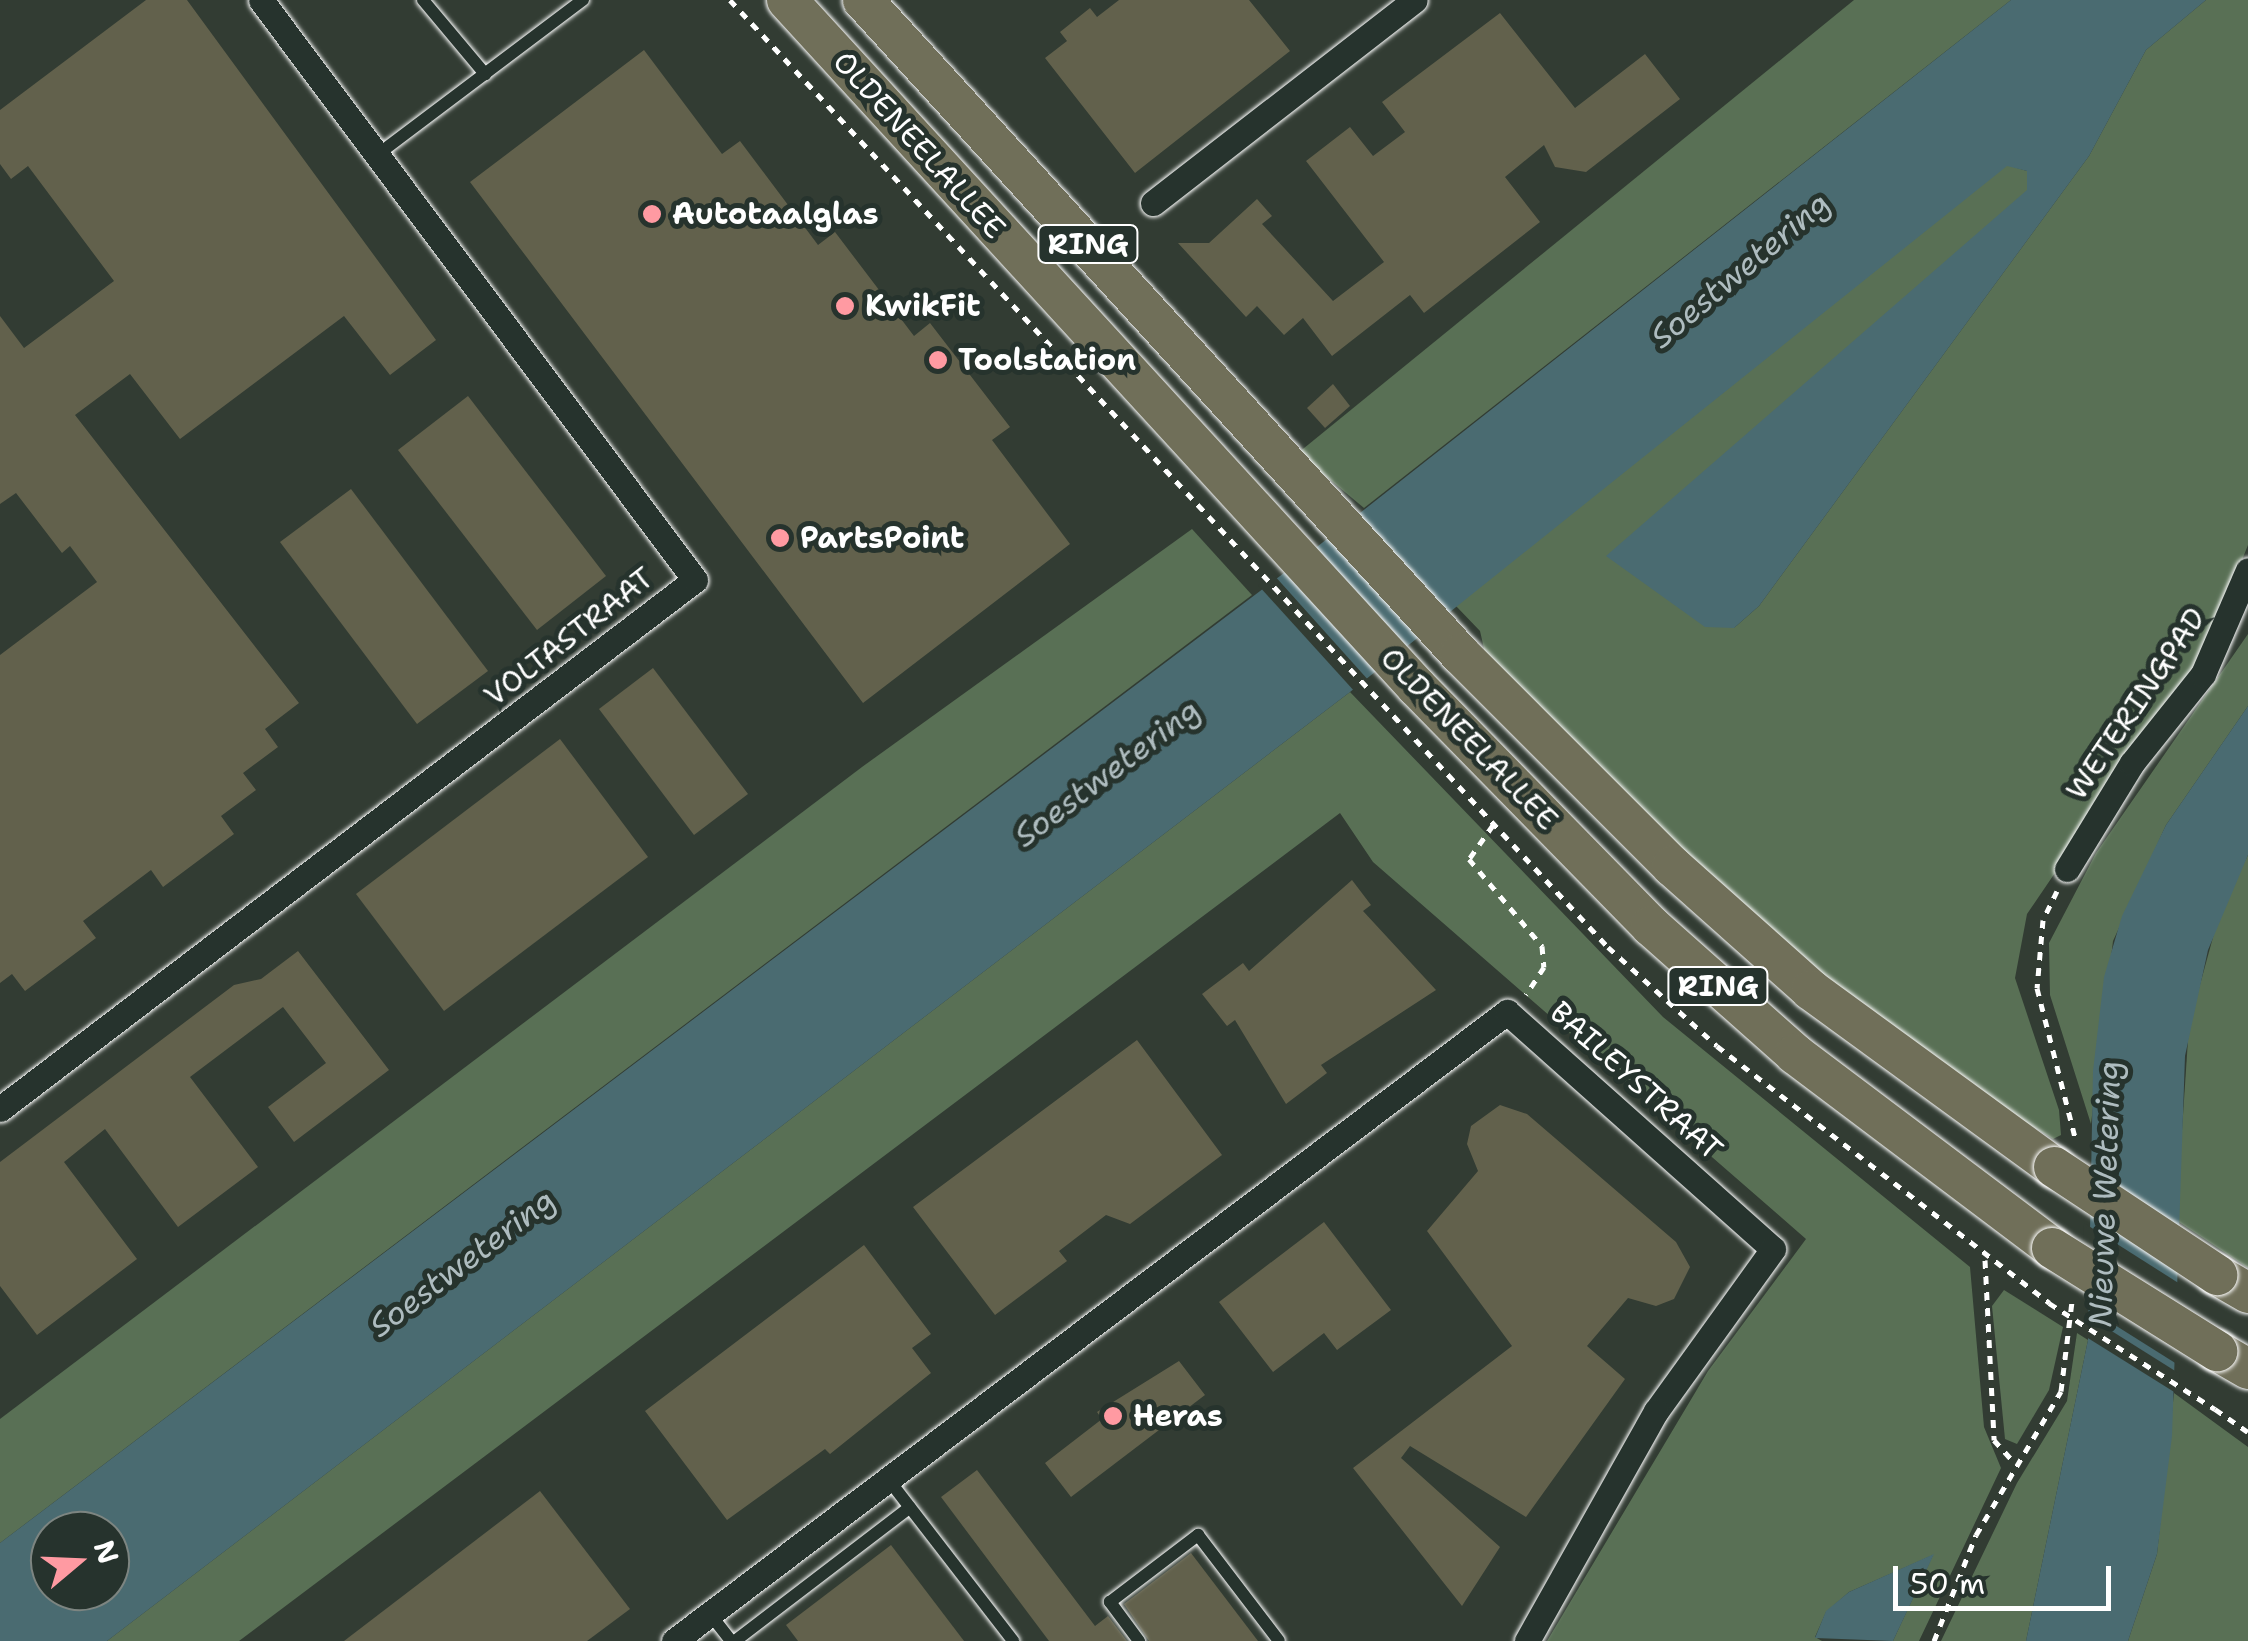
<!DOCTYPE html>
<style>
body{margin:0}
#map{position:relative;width:2248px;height:1641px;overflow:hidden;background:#323c33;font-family:"Shantell Sans",sans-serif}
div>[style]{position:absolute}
.green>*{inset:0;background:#597055}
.water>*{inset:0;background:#4a6b71}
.pier>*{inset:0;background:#323c33}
.building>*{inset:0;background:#62614c}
.path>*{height:5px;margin-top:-2.5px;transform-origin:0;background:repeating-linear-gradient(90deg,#fff 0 8px,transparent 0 16px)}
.roads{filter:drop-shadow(0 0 2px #fff) drop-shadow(0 0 2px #fff)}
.service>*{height:12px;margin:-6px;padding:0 6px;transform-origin:6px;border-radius:6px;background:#26332d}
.minor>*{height:25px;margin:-12.5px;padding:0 12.5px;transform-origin:12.5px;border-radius:12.5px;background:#26332d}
.primary>*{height:40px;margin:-20px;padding:0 20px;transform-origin:20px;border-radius:20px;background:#706f59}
.path-bridge>*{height:5px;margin-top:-2.5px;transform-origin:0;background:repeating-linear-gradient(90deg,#fff 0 8px,transparent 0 16px)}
.bridges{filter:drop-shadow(0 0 2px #fff) drop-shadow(0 0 2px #fff)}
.primary-bridge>*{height:40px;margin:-20px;padding:0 20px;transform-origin:20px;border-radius:20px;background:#706f59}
.dots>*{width:28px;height:28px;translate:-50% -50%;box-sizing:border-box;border:5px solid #26332d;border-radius:50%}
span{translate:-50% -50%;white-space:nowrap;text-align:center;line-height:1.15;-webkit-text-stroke:10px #26332d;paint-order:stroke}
.shield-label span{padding:2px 8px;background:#26332d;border:2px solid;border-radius:8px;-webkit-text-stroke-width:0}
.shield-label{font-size:28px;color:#fff;font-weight:700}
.street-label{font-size:30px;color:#fff}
.poi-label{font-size:30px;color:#fff;font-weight:700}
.left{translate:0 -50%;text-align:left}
.water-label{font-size:32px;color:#aebcbf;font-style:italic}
.north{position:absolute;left:30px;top:1511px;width:100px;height:100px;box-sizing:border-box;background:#26332d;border:2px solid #7d8581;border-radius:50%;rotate:71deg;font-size:28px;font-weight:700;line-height:40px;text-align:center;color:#fff}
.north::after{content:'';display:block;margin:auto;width:35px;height:45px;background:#ff9aa2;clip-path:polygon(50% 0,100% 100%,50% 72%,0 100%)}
.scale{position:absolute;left:1893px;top:1566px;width:218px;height:45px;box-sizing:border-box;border:5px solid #fff;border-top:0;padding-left:12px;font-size:30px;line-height:35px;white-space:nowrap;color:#fff;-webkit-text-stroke:8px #26332d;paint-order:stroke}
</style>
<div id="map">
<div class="green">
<div style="clip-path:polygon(1854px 0,2011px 0,1364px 508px,1298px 453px)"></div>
<div style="clip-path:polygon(2206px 0,2248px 0,2248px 545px,2205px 652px,2027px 914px,2015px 978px,2059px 1110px,2061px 1135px,2053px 1139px,1915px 1055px,1695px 864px,1486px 657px,1480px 631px,1456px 606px,2007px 165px,2027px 171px,2028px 190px,1734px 628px,1759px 606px,2089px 156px,2146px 50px)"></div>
<div style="clip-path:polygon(1192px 529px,1252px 595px,0 1543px,0 1419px,862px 767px)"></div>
<div style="clip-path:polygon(2248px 634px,2248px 706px,2166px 825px,2113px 941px,2091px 1124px,2050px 995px,2049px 943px,2096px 853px)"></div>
<div style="clip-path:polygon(1350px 692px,1663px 1017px,1970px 1267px,1984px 1427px,2001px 1468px,1919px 1641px,1893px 1641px,1933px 1555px,1849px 1592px,1826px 1612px,1815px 1637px,1822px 1641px,1547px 1641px,1708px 1371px,1806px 1239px,1373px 862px,1340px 813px,239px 1641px,107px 1641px)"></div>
<div style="clip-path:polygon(2248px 855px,2248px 1268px,2176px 1220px,2189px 1025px,2221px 908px)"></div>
<div style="clip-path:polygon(2004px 1290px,2063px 1327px,2049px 1390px,2017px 1444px,2005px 1439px,1992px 1306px)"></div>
<div style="clip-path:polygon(2077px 1333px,2088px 1340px,2026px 1641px,1941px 1641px,2017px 1483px,2067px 1401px)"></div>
<div style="clip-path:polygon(2174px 1393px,2248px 1447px,2248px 1641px,2128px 1641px,2157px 1554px)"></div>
</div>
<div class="water">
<div style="clip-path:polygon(evenodd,2011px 0,2206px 0,2146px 50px,2089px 156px,1759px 606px,1734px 628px,1705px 627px,1606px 556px,2027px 190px,2027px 171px,2007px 166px,1350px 692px,107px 1641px,0 1641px,0 1543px,1280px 576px,2011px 0,50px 1531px,110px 1531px,110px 1591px,50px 1591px,50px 1531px)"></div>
<div style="clip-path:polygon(2248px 706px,2248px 855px,2208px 950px,2185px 1056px,2172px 1436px,2157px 1554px,2128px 1641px,2026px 1641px,2088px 1340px,2093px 1071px,2104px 977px,2122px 916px,2166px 825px)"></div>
<div style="clip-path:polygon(1934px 1554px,1893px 1641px,1815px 1638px,1826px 1611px,1849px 1592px)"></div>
</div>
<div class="pier">
<div style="clip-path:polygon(1273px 574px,1370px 682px,1356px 693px,1258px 585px)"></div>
<div style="clip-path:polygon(2084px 1223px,2180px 1284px,2180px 1366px,2083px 1305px)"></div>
<div style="clip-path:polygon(2083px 1313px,2180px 1374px,2179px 1395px,2083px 1335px)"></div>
</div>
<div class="building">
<div style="clip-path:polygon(146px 0,187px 0,436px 340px,390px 375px,344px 316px,180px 439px,130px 374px,75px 415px,299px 703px,265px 729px,278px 747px,243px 773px,256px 790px,221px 816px,234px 834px,163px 887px,151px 870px,83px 921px,96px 938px,25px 991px,12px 974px,0 983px,0 655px,97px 582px,70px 546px,62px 553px,16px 493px,0 504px,0 316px,24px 348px,114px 281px,28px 166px,11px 179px,0 164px,0 110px)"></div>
<div style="clip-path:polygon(1119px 0,1249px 0,1290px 51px,1135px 173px,1045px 58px,1067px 41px,1060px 32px,1090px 8px,1097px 17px)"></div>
<div style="clip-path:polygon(1500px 13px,1575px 108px,1645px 54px,1680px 99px,1586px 172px,1555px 167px,1544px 145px,1505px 177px,1540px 222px,1424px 313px,1410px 295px,1332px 356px,1303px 318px,1284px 335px,1257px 306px,1246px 317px,1178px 243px,1209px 243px,1257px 199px,1272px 216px,1262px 224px,1333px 301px,1384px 262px,1306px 161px,1350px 127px,1373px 156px,1405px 132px,1382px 102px)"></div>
<div style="clip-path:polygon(644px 50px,722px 154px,740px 141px,818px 245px,835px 232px,914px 336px,930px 323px,1010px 427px,992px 440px,1070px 544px,863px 703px,470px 182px)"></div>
<div style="clip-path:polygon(1333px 384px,1350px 406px,1325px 428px,1307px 408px)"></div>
<div style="clip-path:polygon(468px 396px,606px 576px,537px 630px,398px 450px)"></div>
<div style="clip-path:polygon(351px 489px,488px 671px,417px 724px,280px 542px)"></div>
<div style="clip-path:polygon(653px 668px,748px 794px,694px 835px,599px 709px)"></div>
<div style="clip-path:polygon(560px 739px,648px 857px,444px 1011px,356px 894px)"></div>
<div style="clip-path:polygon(1352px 880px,1371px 905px,1363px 911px,1436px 990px,1321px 1065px,1327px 1073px,1286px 1104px,1235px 1020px,1227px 1026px,1202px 994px,1243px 963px,1249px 971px)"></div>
<div style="clip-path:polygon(298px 951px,389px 1070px,294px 1142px,268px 1107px,326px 1063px,283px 1007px,190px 1077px,258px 1167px,178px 1227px,105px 1129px,64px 1162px,137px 1259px,37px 1335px,0 1286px,0 1162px,234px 985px,261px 979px)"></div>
<div style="clip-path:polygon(1137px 1040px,1222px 1155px,1130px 1224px,1106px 1215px,1059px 1251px,1067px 1261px,995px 1315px,913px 1207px)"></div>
<div style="clip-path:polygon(1500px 1105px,1527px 1114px,1676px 1242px,1690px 1267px,1674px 1299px,1656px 1306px,1628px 1298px,1587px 1346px,1625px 1379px,1526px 1517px,1410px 1446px,1401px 1458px,1500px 1547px,1462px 1606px,1353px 1468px,1512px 1346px,1427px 1231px,1478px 1171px,1467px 1144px,1471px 1126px)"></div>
<div style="clip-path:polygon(1324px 1222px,1391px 1310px,1337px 1350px,1324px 1333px,1273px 1372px,1219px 1302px)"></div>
<div style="clip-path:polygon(864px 1245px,931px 1334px,912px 1348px,931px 1373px,830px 1454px,825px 1449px,727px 1520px,645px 1411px)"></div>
<div style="clip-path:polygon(1179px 1361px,1205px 1395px,1071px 1497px,1045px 1463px,1102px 1419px,1097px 1412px)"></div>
<div style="clip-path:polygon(977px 1470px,1095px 1626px,1108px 1616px,1127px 1641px,1049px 1641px,941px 1497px)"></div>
<div style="clip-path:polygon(540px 1491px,630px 1609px,587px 1641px,344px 1641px)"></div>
<div style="clip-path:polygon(891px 1545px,964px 1641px,798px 1641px,786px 1625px)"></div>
<div style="clip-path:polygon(1191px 1553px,1223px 1595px,1258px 1641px,1149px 1641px,1124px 1604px)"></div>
</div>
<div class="path">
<div style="left:730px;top:0;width:1291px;rotate:47.17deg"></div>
<div style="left:1608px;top:947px;width:147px;rotate:42.2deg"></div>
<div style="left:1717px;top:1046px;width:420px;rotate:37.7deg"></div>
<div style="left:1493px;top:825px;width:42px;rotate:125.2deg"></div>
<div style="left:1469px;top:859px;width:114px;rotate:50deg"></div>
<div style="left:1542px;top:946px;width:21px;rotate:85deg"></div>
<div style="left:1544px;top:967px;width:33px;rotate:123deg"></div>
<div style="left:2057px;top:891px;width:32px;rotate:116deg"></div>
<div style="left:2043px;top:920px;width:68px;rotate:95deg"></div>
<div style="left:2037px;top:988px;width:158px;rotate:75.7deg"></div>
<div style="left:1985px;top:1260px;width:180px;rotate:87.1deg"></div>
<div style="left:1994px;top:1440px;width:31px;rotate:48deg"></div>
<div style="left:2215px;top:1409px;width:40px;rotate:34.9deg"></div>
<div style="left:1934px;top:1641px;width:114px;rotate:-68.4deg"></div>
<div style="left:1976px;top:1535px;width:167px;rotate:-59.4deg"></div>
<div style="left:2061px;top:1391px;width:90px;rotate:-83deg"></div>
</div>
<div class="roads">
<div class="service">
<div style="left:423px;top:0;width:97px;rotate:50deg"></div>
<div style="left:377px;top:155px;width:258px;rotate:-37deg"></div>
<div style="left:888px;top:1479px;width:205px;rotate:52.3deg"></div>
<div style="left:710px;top:1614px;width:34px;rotate:52deg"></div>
<div style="left:735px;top:1641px;width:220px;rotate:-37.4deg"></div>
<div style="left:1139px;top:1641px;width:49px;rotate:-126.6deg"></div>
<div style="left:1110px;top:1602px;width:111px;rotate:-37.3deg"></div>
<div style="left:1198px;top:1535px;width:133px;rotate:52.6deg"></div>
</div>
<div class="minor">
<div style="left:1153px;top:203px;width:331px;rotate:-37.8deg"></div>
<div style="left:2067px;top:869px;width:124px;rotate:-58.5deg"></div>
<div style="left:2132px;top:763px;width:114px;rotate:-51.4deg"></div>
<div style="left:2203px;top:674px;width:113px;rotate:-66.6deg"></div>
<div style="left:0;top:1109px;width:873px;rotate:-37.28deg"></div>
<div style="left:695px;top:580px;width:724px;rotate:-126.81deg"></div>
<div style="left:674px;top:1641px;width:1044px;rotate:-37.06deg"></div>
<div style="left:1507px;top:1012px;width:356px;rotate:41.7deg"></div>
<div style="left:1773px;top:1249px;width:200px;rotate:125.8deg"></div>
<div style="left:1656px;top:1411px;width:264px;rotate:119.3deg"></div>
</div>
<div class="primary">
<div style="left:787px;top:0;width:932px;rotate:47.48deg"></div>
<div style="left:1417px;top:687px;width:334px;rotate:45.6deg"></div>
<div style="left:1651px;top:926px;width:193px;rotate:41.6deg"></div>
<div style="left:1795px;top:1054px;width:322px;rotate:37deg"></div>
<div style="left:863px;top:0;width:886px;rotate:47.61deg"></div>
<div style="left:1460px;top:654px;width:300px;rotate:45deg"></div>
<div style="left:1672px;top:866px;width:186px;rotate:41.7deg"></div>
<div style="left:1811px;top:990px;width:301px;rotate:36.1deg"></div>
<div style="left:2217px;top:1275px;width:36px;rotate:30deg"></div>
<div style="left:2217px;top:1351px;width:36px;rotate:30deg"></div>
</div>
</div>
<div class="path-bridge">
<div style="left:2049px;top:1303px;width:197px;rotate:32.6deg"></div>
</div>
<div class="bridges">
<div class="primary-bridge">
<div style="left:2054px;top:1167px;width:196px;rotate:33.5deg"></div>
<div style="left:2052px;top:1248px;width:195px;rotate:32deg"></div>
</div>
</div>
<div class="dots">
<div style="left:652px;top:214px;background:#ff9aa2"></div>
<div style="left:845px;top:306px;background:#ff9aa2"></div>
<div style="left:938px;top:360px;background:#ff9aa2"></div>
<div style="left:780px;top:538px;background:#ff9aa2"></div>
<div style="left:1113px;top:1416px;background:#ff9aa2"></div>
</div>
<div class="shield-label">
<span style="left:1088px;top:244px">RING</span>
<span style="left:1718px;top:986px">RING</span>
</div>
<div class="street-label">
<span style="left:919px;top:145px;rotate:48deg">OLDENEELALLEE</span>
<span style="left:569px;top:637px;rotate:-38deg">VOLTASTRAAT</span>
<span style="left:2136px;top:704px;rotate:-56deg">WETERINGPAD</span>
<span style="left:1469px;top:739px;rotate:46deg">OLDENEELALLEE</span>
<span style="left:1636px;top:1081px;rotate:42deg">BAILEYSTRAAT</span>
</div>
<div class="poi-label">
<span class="left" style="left:672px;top:214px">Autotaalglas</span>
<span class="left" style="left:865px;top:306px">KwikFit</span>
<span class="left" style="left:958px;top:360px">Toolstation</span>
<span class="left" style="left:800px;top:538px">PartsPoint</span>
<span class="left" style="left:1133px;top:1416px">Heras</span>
</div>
<div class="water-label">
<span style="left:1740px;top:270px;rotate:-40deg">Soestwetering</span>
<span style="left:1107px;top:773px;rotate:-37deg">Soestwetering</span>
<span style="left:2105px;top:1194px;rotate:-88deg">Nieuwe Wetering</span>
<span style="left:462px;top:1263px;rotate:-37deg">Soestwetering</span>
</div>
<div class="north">N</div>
<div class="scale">50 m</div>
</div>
